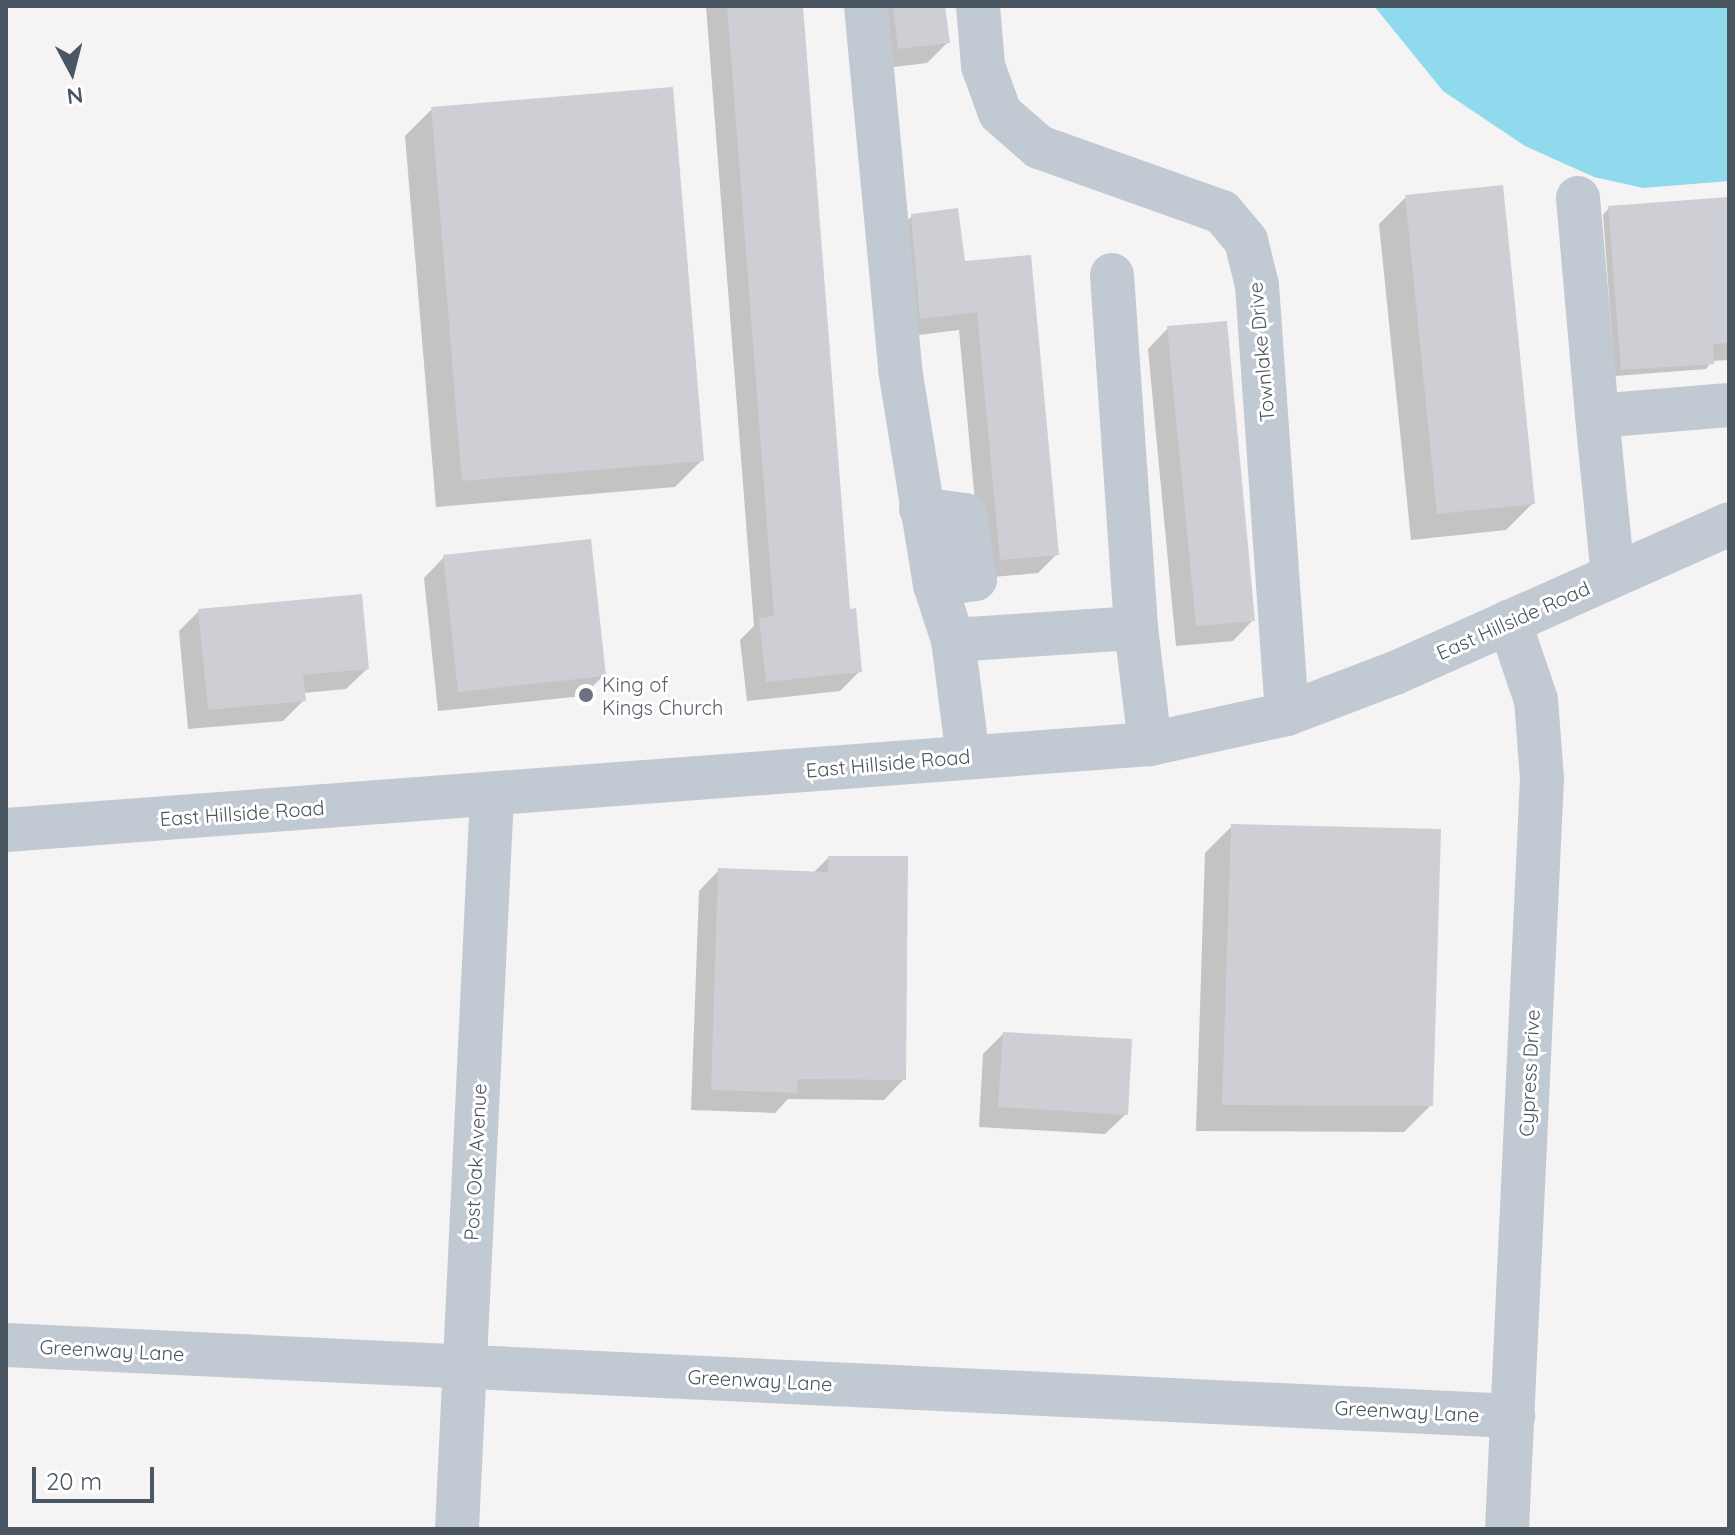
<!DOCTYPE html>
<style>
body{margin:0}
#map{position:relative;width:1735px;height:1535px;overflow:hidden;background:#f5f3f3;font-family:Quicksand,sans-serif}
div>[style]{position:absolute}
.water>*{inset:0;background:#90daee}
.shadow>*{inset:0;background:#0003}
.building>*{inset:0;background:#cdcfd5}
.minor>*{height:44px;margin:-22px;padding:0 22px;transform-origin:22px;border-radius:22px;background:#c1cad2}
.dots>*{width:22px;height:22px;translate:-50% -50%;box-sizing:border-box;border:4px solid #fff;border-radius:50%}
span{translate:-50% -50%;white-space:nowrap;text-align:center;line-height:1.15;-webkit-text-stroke:6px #fff;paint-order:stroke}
.street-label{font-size:20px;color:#4a5661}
.worship-label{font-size:20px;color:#5b616d}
.left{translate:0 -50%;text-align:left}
.frame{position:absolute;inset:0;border:8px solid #4a5661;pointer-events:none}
.north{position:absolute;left:32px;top:32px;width:80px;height:80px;-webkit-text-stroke:6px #fff;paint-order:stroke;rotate:173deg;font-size:22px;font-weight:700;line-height:32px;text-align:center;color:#4a5661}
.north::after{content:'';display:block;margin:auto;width:28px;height:36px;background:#4a5661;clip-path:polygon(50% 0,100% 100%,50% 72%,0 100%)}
.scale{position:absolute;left:32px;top:1467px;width:122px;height:36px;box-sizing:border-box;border:4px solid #4a5661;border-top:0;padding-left:10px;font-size:24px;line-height:28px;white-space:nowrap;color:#4a5661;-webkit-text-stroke:6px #fff;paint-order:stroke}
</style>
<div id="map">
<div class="water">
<div style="clip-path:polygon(1374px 6px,1729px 6px,1729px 181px,1643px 188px,1594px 177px,1525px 146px,1443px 91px)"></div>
</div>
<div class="shadow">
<div style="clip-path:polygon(706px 6px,801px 6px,848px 611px,860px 671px,840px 691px,747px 701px,740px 640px,754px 626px)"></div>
<div style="clip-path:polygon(870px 6px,943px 6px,948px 42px,927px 63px,878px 69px)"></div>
<div style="clip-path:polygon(432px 109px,702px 460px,675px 487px,436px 507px,405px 136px)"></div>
<div style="clip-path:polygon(1406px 197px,1533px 503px,1506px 530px,1411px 540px,1379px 224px)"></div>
<div style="clip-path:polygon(1729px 199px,1729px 360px,1712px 361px,1706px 369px,1615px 376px,1603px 215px,1609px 208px)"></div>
<div style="clip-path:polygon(912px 216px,963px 264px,1057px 554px,1038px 573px,982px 578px,959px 330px,902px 337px,893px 235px)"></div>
<div style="clip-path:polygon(1168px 328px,1253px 620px,1233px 641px,1176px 646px,1148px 349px)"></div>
<div style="clip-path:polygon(444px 557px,604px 675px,583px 696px,438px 711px,424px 578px)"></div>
<div style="clip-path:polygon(199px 611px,367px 669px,346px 689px,303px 693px,304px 700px,283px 721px,188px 729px,179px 631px)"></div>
<div style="clip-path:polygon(1232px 826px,1431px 1105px,1404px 1132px,1196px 1131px,1205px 853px)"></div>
<div style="clip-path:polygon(828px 858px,904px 1079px,884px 1100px,788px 1099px,775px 1113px,691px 1110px,699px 891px,719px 870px,813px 873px)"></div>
<div style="clip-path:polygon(1003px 1034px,1126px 1114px,1105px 1134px,979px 1127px,983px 1054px)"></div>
</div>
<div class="building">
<div style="clip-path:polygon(727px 6px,803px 6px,850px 609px,856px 608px,862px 672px,766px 682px,759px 618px,774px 616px)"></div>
<div style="clip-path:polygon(893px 6px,945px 6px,950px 43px,898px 49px)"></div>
<div style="clip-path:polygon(673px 87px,704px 461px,462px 481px,431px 107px)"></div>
<div style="clip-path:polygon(1503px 185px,1535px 504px,1437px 514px,1405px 195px)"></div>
<div style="clip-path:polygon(1729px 197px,1729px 343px,1713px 344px,1714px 364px,1621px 370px,1608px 206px)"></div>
<div style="clip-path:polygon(958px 208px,965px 261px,1031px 255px,1059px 555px,1000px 560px,977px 312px,920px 319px,911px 214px)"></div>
<div style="clip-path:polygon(1227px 321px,1255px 621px,1196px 626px,1167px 326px)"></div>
<div style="clip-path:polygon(591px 539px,606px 676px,458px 692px,443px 555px)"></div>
<div style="clip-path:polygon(362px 594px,369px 669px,303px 675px,306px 701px,208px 710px,198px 609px)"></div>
<div style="clip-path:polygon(1231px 824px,1441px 829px,1433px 1106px,1222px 1105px)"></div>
<div style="clip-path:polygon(828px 856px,908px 856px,906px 1080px,798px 1079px,797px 1093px,711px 1090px,718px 868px,828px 872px)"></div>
<div style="clip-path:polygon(1003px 1032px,1132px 1039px,1128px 1115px,998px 1107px)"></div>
</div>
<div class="minor">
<div style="left:866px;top:6px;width:365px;rotate:84.6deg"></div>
<div style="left:900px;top:369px;width:219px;rotate:80.8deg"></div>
<div style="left:935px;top:585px;width:58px;rotate:71.9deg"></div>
<div style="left:953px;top:640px;width:118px;rotate:82.7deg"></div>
<div style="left:978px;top:6px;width:60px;rotate:85.2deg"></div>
<div style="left:983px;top:66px;width:50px;rotate:70.1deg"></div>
<div style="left:1000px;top:113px;width:52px;rotate:41.1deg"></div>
<div style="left:1039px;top:147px;width:194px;rotate:19.6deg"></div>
<div style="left:1222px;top:212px;width:38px;rotate:50deg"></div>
<div style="left:1246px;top:241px;width:45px;rotate:76deg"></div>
<div style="left:1257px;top:285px;width:430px;rotate:86deg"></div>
<div style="left:1578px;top:198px;width:219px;rotate:85deg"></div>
<div style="left:1597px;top:416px;width:132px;rotate:-4.8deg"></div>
<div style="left:1112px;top:275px;width:354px;rotate:86.1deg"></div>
<div style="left:1136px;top:628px;width:117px;rotate:83.1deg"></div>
<div style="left:1597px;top:416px;width:160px;rotate:84.3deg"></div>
<div style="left:921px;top:509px;width:44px;rotate:7.8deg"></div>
<div style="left:965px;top:515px;width:65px;rotate:81.1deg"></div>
<div style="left:975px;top:579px;width:40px;rotate:171.5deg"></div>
<div style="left:953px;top:640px;width:183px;rotate:-3.8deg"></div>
<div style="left:6px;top:830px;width:1147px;rotate:-4.3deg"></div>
<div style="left:1150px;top:744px;width:140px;rotate:-12.4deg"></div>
<div style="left:1287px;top:714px;width:116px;rotate:-20.8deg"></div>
<div style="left:1395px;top:673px;width:366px;rotate:-24deg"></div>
<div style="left:6px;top:1345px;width:1509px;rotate:2.7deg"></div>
<div style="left:457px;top:1529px;width:735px;rotate:-87.27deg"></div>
<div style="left:1507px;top:1529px;width:751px;rotate:-87.33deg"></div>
<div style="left:1542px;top:779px;width:79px;rotate:-94.3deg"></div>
<div style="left:1536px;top:700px;width:83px;rotate:-108.9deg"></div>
</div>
<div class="dots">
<div style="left:586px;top:695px;background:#6b7280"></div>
</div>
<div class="street-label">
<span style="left:1261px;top:352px;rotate:-95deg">Townlake Drive</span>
<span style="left:1513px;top:620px;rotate:-24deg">East Hillside Road</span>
<span style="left:888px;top:763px;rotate:-5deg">East Hillside Road</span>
<span style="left:242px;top:813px;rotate:-4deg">East Hillside Road</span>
<span style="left:1529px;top:1073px;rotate:-87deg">Cypress Drive</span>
<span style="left:475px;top:1162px;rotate:-87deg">Post Oak Avenue</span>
<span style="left:112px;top:1350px;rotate:3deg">Greenway Lane</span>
<span style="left:760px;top:1380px;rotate:3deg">Greenway Lane</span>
<span style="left:1407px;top:1411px;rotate:3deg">Greenway Lane</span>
</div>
<div class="worship-label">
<span class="left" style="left:602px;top:696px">King of<br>Kings Church</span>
</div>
<div class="frame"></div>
<div class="north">N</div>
<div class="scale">20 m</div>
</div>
